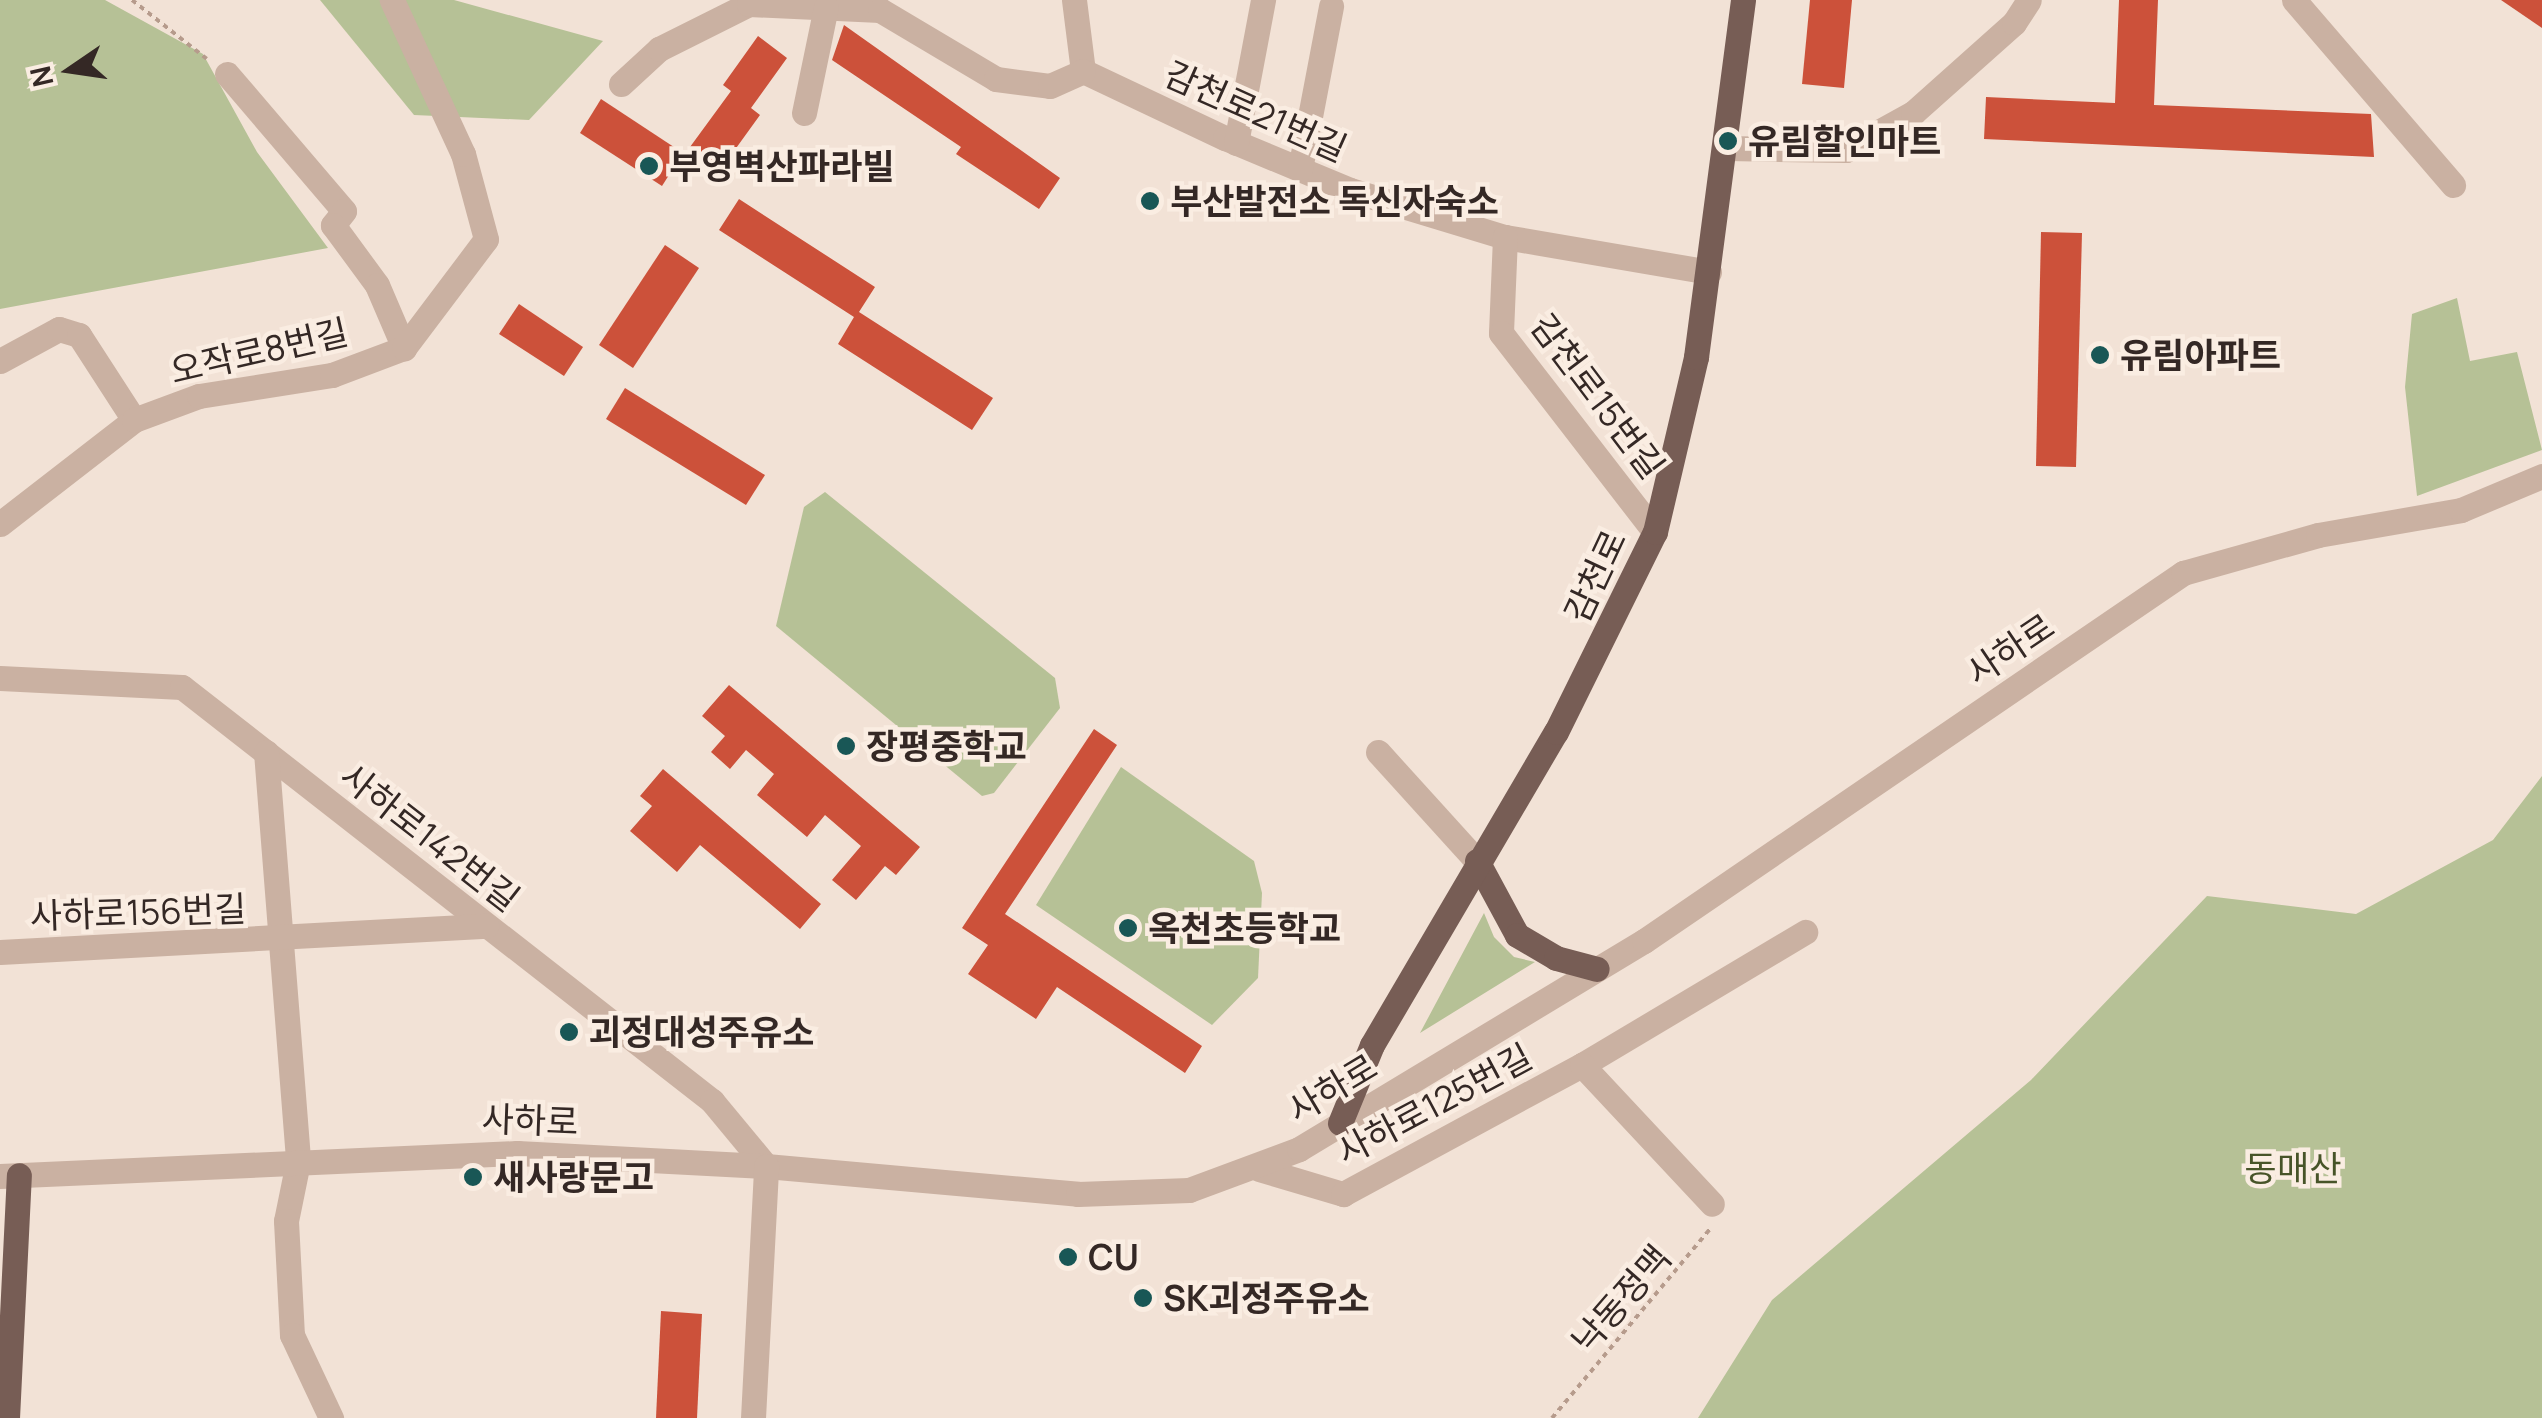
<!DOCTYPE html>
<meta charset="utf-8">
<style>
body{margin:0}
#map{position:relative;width:2542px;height:1418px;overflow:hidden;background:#f2e2d6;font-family:Manrope,"Noto Sans KR",sans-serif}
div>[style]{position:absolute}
.green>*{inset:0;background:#b6c196}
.building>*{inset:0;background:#cc513a}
.path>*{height:4px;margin-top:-2px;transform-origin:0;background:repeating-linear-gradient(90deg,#b69b8c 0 5px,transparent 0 10px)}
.minor>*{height:25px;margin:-12.5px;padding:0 12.5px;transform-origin:12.5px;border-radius:12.5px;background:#cab1a2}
.major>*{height:25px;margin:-12.5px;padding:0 12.5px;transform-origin:12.5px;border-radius:12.5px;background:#775d55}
.dots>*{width:28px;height:28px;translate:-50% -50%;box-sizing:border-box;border:5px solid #faede2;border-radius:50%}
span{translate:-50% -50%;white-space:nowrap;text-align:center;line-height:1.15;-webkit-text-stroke:9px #faede2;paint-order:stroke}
.street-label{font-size:35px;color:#342825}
.poi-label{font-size:35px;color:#342825;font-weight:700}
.left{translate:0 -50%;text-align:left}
.park-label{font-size:35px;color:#475428}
.north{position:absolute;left:20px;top:20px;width:100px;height:100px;-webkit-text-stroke:8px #faede2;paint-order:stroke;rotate:257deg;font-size:28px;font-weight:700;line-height:40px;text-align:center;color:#342825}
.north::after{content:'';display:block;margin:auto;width:35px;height:45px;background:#342825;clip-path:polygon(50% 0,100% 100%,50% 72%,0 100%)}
</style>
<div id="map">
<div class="green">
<div style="clip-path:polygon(0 0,105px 0,203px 54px,257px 152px,328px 248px,0 309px)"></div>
<div style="clip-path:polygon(320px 0,454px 0,603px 41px,529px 120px,414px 115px)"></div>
<div style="clip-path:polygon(2457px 298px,2470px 361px,2517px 352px,2542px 450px,2417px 496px,2405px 387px,2412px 314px)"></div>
<div style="clip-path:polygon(825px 492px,1055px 678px,1060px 708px,994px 793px,982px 796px,776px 626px,804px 507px)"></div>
<div style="clip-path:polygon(1121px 767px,1254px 861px,1262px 893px,1258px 978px,1212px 1025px,1036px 905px)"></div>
<div style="clip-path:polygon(2542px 776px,2542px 1418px,1698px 1418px,1772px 1300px,2031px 1080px,2207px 896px,2356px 914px,2493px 840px)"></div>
<div style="clip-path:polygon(1484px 913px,1494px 937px,1514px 957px,1535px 962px,1420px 1033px)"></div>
</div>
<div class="building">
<div style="clip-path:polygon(1810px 0,1852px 0,1844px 88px,1802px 84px)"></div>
<div style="clip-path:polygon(2119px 0,2158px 0,2154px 105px,2371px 114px,2374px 157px,1984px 139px,1986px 97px,2115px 103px)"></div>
<div style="clip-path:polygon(2501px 0,2542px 0,2542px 28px)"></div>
<div style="clip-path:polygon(844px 25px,1060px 178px,1039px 209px,956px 154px,961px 147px,832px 60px)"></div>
<div style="clip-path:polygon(758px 36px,787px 58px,751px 108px,760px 115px,721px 169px,690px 147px,731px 91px,723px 85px)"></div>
<div style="clip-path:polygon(601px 99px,683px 153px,662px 186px,580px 133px)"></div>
<div style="clip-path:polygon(739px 199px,875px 287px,859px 312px,993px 398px,972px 430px,838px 344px,854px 317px,719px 230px)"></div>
<div style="clip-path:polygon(2041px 232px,2082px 233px,2076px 467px,2036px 466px)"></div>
<div style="clip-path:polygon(665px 245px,699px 268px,633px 368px,599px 345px)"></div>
<div style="clip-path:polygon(519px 304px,583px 347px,564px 376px,499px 334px)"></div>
<div style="clip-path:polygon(625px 388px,765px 475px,746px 505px,606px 419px)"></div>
<div style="clip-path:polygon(729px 685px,920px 847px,896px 875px,885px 866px,856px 900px,832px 880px,861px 846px,825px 815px,807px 837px,757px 795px,774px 774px,746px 750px,730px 769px,711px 752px,725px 736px,702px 716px)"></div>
<div style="clip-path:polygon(1094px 729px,1117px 745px,1005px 914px,1202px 1046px,1185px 1073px,1057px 987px,1036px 1019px,968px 974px,988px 945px,962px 928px)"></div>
<div style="clip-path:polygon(663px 769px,821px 904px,800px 929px,700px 845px,677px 872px,630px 831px,652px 806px,640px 796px)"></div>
<div style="clip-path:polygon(661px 1311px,702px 1314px,697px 1418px,656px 1418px)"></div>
</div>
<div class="path">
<div style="left:132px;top:0;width:95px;rotate:38.2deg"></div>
<div style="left:1552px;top:1418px;width:246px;rotate:-50.1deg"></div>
</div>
<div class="minor">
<div style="left:1074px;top:0;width:72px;rotate:82.8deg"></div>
<div style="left:1083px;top:71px;width:157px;rotate:25.3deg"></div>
<div style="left:1225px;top:138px;width:135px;rotate:22.6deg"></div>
<div style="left:1350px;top:190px;width:162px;rotate:16.9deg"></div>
<div style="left:1505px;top:237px;width:207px;rotate:9.7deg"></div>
<div style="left:2294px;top:0;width:244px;rotate:49.3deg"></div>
<div style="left:227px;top:74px;width:180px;rotate:49.5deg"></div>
<div style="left:344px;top:211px;width:18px;rotate:128deg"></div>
<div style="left:333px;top:225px;width:74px;rotate:53.7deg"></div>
<div style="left:377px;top:285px;width:69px;rotate:66.8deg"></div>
<div style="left:621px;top:84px;width:52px;rotate:-42.6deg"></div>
<div style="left:659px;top:49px;width:101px;rotate:-26.6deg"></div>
<div style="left:749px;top:4px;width:131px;rotate:2.6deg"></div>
<div style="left:880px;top:10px;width:135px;rotate:30.7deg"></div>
<div style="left:996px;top:79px;width:54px;rotate:7.4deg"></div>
<div style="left:1050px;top:86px;width:36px;rotate:-24deg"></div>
<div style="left:804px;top:113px;width:108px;rotate:-78.3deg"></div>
<div style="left:1236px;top:143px;width:146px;rotate:-79.3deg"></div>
<div style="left:1727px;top:148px;width:119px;rotate:1deg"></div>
<div style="left:1846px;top:150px;width:77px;rotate:-28.9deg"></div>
<div style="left:1913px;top:113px;width:135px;rotate:-41.7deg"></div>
<div style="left:2014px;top:23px;width:27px;rotate:-57deg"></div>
<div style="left:1300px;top:169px;width:166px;rotate:-79.2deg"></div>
<div style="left:1505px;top:237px;width:96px;rotate:92.4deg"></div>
<div style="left:1501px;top:333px;width:252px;rotate:52.3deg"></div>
<div style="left:0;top:361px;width:67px;rotate:-28.5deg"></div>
<div style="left:59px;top:329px;width:21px;rotate:17deg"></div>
<div style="left:79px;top:335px;width:101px;rotate:57.1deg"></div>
<div style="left:0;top:524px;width:170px;rotate:-37.8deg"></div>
<div style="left:134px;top:420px;width:69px;rotate:-20.3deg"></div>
<div style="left:199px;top:396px;width:135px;rotate:-9deg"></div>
<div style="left:332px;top:375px;width:77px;rotate:-20.6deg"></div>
<div style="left:404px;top:348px;width:136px;rotate:-53deg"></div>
<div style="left:486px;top:239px;width:88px;rotate:-105.1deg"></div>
<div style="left:463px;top:154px;width:170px;rotate:-114.8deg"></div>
<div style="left:0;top:678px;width:182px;rotate:2.8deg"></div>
<div style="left:182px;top:687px;width:673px;rotate:37.99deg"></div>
<div style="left:712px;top:1101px;width:85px;rotate:50.3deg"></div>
<div style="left:266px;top:752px;width:411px;rotate:85.5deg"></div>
<div style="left:298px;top:1162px;width:60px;rotate:101.5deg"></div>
<div style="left:286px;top:1221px;width:114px;rotate:87deg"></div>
<div style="left:292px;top:1335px;width:92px;rotate:64.8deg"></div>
<div style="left:1378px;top:752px;width:147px;rotate:47.8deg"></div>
<div style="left:0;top:952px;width:487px;rotate:-3.1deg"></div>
<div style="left:1582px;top:1065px;width:260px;rotate:-30.8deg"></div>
<div style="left:1259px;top:1169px;width:88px;rotate:16.6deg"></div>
<div style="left:1343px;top:1194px;width:272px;rotate:-28.4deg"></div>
<div style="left:1582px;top:1065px;width:190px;rotate:46.9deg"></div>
<div style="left:0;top:1176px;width:518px;rotate:-2.55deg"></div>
<div style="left:517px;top:1153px;width:249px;rotate:3deg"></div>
<div style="left:766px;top:1166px;width:313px;rotate:5.1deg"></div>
<div style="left:1078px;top:1194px;width:111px;rotate:-2.1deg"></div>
<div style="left:1189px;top:1190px;width:117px;rotate:-20.4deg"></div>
<div style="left:1299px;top:1149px;width:403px;rotate:-31.1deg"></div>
<div style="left:1644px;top:941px;width:653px;rotate:-34.32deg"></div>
<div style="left:2183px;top:573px;width:140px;rotate:-15.7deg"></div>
<div style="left:2318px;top:535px;width:145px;rotate:-9.9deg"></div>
<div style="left:2461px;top:510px;width:88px;rotate:-22.8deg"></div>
<div style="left:753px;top:1418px;width:252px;rotate:-87deg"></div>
</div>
<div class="major">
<div style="left:1477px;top:861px;width:84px;rotate:61.6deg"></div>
<div style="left:1517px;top:935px;width:45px;rotate:30.5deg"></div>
<div style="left:1556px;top:958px;width:42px;rotate:15deg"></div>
<div style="left:1340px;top:1123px;width:84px;rotate:-67.7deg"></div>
<div style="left:1372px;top:1045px;width:363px;rotate:-59.6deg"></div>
<div style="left:1556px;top:732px;width:223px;rotate:-63.7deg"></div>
<div style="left:1655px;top:532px;width:180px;rotate:-76.8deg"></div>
<div style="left:1696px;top:357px;width:360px;rotate:-82.5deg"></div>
<div style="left:7px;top:1418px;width:243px;rotate:-87.2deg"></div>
</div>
<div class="dots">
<div style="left:1728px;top:141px;background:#195756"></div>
<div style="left:649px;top:166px;background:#195756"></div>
<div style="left:1150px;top:201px;background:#195756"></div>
<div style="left:2100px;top:355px;background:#195756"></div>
<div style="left:846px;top:746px;background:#195756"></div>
<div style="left:1128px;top:928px;background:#195756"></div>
<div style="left:569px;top:1032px;background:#195756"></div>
<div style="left:473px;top:1177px;background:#195756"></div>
<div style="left:1068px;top:1257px;background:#195756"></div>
<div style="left:1143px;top:1298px;background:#195756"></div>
</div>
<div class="street-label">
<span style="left:1256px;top:111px;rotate:24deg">감천로21번길</span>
<span style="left:259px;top:351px;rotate:-13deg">오작로8번길</span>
<span style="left:1598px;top:396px;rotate:53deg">감천로15번길</span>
<span style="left:1595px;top:576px;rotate:-65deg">감천로</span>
<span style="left:2010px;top:649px;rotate:-34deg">사하로</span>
<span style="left:430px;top:837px;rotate:38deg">사하로142번길</span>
<span style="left:138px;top:912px;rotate:-2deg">사하로156번길</span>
<span style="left:1332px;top:1088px;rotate:-31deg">사하로</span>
<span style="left:1434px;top:1104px;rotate:-28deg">사하로125번길</span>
<span style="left:530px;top:1120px;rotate:2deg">사하로</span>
<span style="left:1621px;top:1299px;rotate:-49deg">낙동정맥</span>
</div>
<div class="poi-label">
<span class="left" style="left:1748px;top:141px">유림할인마트</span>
<span class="left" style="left:669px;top:166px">부영벽산파라빌</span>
<span class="left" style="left:1170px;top:201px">부산발전소 독신자숙소</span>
<span class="left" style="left:2120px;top:355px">유림아파트</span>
<span class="left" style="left:866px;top:746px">장평중학교</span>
<span class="left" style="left:1148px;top:928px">옥천초등학교</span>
<span class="left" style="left:589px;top:1032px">괴정대성주유소</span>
<span class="left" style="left:493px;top:1177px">새사랑문고</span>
<span class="left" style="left:1088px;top:1257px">CU</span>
<span class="left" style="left:1163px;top:1298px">SK괴정주유소</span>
</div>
<div class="park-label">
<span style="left:2293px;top:1168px">동매산</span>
</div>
<div class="north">N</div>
</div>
